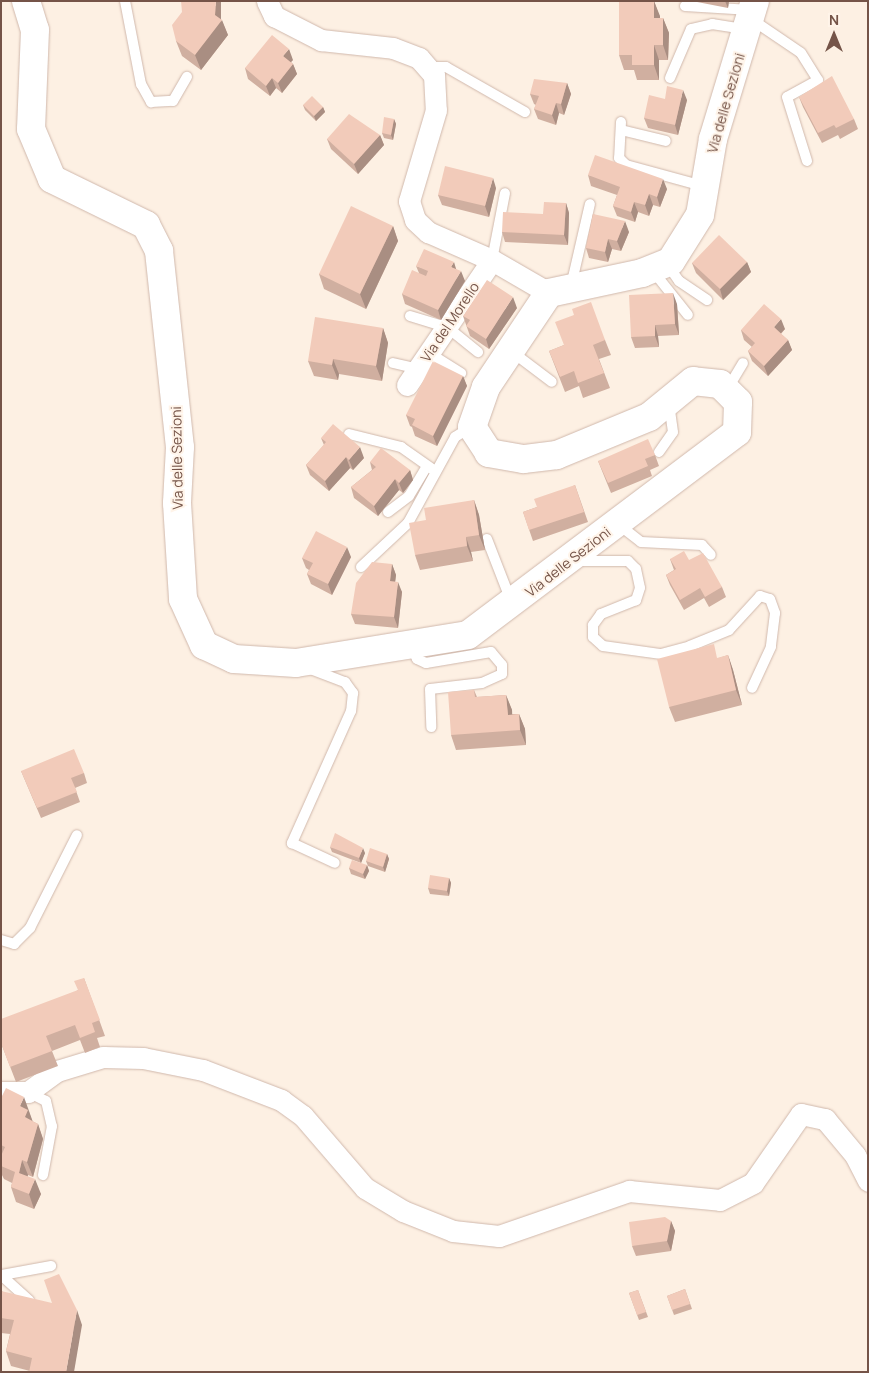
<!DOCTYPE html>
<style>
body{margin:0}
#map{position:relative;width:869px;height:1373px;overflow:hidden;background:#fdf0e3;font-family:Manrope,sans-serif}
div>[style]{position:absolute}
.roads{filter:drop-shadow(0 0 1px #d0b8ac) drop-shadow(0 0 1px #d0b8ac)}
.lane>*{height:10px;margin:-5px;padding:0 5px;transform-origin:5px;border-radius:5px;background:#fff}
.street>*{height:21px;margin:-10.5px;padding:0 10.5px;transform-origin:10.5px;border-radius:10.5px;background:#fff}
.secondary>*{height:28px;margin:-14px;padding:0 14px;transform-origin:14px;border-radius:14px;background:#fff}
.wall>*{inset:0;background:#d0afa0}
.shaded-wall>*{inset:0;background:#a98e82}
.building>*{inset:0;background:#f2cbba}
span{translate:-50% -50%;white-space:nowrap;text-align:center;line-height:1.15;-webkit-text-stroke:4px #fff4e9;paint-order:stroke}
.street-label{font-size:14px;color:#755448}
.frame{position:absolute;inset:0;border:2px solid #755448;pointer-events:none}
.north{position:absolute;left:809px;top:10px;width:50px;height:50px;-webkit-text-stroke:4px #fff4e9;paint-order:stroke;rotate:0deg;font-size:14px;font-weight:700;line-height:20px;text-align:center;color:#755448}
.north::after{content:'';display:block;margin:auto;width:18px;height:22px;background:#755448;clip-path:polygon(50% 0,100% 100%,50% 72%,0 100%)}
</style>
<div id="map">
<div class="roads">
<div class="lane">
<div style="left:125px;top:1px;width:85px;rotate:79.1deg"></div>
<div style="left:141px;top:84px;width:21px;rotate:61deg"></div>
<div style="left:151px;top:102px;width:22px;rotate:-3deg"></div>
<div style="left:173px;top:101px;width:28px;rotate:-60deg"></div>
<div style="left:685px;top:6px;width:66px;rotate:3.5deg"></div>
<div style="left:751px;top:19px;width:60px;rotate:34.2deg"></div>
<div style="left:801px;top:53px;width:32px;rotate:58deg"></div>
<div style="left:818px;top:80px;width:35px;rotate:151deg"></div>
<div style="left:787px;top:97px;width:67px;rotate:72.6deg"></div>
<div style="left:428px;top:67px;width:18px"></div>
<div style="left:446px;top:67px;width:91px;rotate:29.7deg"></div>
<div style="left:670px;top:78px;width:53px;rotate:-66.8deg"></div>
<div style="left:691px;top:29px;width:22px;rotate:-13deg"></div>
<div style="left:712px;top:24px;width:33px;rotate:9deg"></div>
<div style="left:621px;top:122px;width:36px;rotate:93deg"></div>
<div style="left:619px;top:158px;width:10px;rotate:45deg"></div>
<div style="left:626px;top:165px;width:80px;rotate:15.3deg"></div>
<div style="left:621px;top:130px;width:46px;rotate:13.7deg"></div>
<div style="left:492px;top:260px;width:68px;rotate:-79deg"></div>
<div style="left:667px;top:264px;width:21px;rotate:55deg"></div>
<div style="left:679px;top:281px;width:34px;rotate:34deg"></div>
<div style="left:653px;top:271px;width:56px;rotate:51.5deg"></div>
<div style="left:571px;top:286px;width:84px;rotate:-77deg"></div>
<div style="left:410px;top:316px;width:39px;rotate:17deg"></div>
<div style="left:447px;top:327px;width:40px;rotate:39deg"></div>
<div style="left:511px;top:351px;width:51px;rotate:37.1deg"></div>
<div style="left:429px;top:353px;width:38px;rotate:32deg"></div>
<div style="left:393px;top:363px;width:26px;rotate:13deg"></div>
<div style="left:728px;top:388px;width:29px;rotate:-59deg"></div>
<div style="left:349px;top:434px;width:54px;rotate:14deg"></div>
<div style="left:401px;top:447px;width:42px;rotate:35.2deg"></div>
<div style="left:659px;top:452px;width:24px;rotate:-55deg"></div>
<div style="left:673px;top:432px;width:27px;rotate:-98deg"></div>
<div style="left:388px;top:512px;width:26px;rotate:-37deg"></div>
<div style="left:409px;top:496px;width:35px;rotate:-59deg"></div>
<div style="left:618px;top:524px;width:29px;rotate:38deg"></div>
<div style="left:641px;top:542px;width:61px;rotate:2.8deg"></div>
<div style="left:702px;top:545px;width:13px;rotate:48deg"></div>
<div style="left:487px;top:539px;width:66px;rotate:68.8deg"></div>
<div style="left:575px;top:561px;width:53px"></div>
<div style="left:628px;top:561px;width:11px;rotate:45deg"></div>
<div style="left:636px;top:569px;width:19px;rotate:78deg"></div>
<div style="left:640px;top:588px;width:13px;rotate:108deg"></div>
<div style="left:636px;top:600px;width:38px;rotate:158deg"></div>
<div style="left:601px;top:614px;width:14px;rotate:126deg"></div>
<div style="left:593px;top:625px;width:12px;rotate:90deg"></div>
<div style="left:593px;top:637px;width:13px;rotate:42deg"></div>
<div style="left:603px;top:646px;width:59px;rotate:7.9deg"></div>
<div style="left:661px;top:654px;width:30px;rotate:-15deg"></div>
<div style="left:690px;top:646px;width:42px;rotate:-22.3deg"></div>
<div style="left:729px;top:630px;width:46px;rotate:-47.6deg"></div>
<div style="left:760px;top:596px;width:10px;rotate:17deg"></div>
<div style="left:770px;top:599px;width:15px;rotate:70deg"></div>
<div style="left:775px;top:613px;width:34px;rotate:97deg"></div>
<div style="left:771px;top:647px;width:45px;rotate:114.9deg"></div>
<div style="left:361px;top:567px;width:64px;rotate:-43.1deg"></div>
<div style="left:408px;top:523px;width:98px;rotate:-61.3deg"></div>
<div style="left:455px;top:437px;width:19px;rotate:-32deg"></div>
<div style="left:411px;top:646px;width:14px;rotate:65deg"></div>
<div style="left:417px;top:659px;width:10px;rotate:24deg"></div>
<div style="left:426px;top:663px;width:66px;rotate:-9.6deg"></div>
<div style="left:491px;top:652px;width:17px;rotate:50deg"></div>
<div style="left:502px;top:665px;width:9px;rotate:90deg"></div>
<div style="left:502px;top:674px;width:22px;rotate:156deg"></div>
<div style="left:482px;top:683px;width:52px;rotate:173.4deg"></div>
<div style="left:430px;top:689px;width:38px;rotate:88deg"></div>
<div style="left:308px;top:668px;width:40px;rotate:21deg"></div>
<div style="left:345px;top:682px;width:14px;rotate:54deg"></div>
<div style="left:353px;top:693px;width:18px;rotate:96deg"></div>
<div style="left:351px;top:711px;width:145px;rotate:114.1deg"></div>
<div style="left:292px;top:843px;width:47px;rotate:24.9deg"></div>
<div style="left:1px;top:940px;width:14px;rotate:17deg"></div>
<div style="left:14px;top:944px;width:23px;rotate:-45deg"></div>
<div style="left:30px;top:928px;width:104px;rotate:-63.2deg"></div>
<div style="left:28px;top:1092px;width:20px;rotate:27deg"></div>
<div style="left:46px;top:1101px;width:26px;rotate:77deg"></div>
<div style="left:52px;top:1126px;width:50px;rotate:100.4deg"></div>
<div style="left:1px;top:1275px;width:38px;rotate:42deg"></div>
<div style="left:2px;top:1275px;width:50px;rotate:-10.4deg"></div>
</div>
<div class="street">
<div style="left:267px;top:1px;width:17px;rotate:65deg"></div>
<div style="left:274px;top:16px;width:53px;rotate:27.1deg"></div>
<div style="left:321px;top:40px;width:72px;rotate:6.3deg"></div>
<div style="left:393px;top:48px;width:28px;rotate:21deg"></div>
<div style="left:419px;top:58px;width:23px;rotate:49deg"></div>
<div style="left:434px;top:75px;width:35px;rotate:87deg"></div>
<div style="left:436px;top:110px;width:95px;rotate:106.5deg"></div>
<div style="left:409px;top:201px;width:20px;rotate:72deg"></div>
<div style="left:415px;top:220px;width:18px;rotate:43deg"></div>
<div style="left:428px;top:232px;width:70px;rotate:23.6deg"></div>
<div style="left:492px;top:260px;width:66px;rotate:30.1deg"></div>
<div style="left:407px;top:385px;width:151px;rotate:-55.8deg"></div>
<div style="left:1px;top:1092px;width:27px"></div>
<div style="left:28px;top:1092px;width:36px;rotate:-36deg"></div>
<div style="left:57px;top:1071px;width:48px;rotate:-16.9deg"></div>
<div style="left:103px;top:1057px;width:40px;rotate:1.4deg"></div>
<div style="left:143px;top:1058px;width:61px;rotate:11.3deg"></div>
<div style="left:203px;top:1070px;width:84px;rotate:21deg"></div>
<div style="left:281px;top:1100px;width:27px;rotate:36deg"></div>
<div style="left:303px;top:1116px;width:95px;rotate:49.3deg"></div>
<div style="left:365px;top:1188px;width:44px;rotate:31.2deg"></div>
<div style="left:403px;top:1211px;width:54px;rotate:21.8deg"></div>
<div style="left:453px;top:1231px;width:46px;rotate:6.2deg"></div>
<div style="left:499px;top:1236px;width:138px;rotate:-19.1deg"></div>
<div style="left:629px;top:1191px;width:91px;rotate:5.6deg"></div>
<div style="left:720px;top:1200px;width:37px;rotate:-27deg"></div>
<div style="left:753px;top:1183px;width:84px;rotate:-55.2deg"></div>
<div style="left:801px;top:1114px;width:25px;rotate:12deg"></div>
<div style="left:825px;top:1119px;width:47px;rotate:50.2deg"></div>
<div style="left:855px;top:1155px;width:29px;rotate:63deg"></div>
</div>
<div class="secondary">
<div style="left:26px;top:1px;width:30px;rotate:73deg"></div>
<div style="left:35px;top:30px;width:99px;rotate:92.3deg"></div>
<div style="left:31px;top:129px;width:54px;rotate:67.2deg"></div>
<div style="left:52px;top:179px;width:105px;rotate:26.1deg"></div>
<div style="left:146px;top:225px;width:29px;rotate:63deg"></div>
<div style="left:159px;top:251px;width:197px;rotate:83.9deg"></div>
<div style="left:180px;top:447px;width:56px;rotate:93.1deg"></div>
<div style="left:177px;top:503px;width:96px;rotate:86.4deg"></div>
<div style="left:183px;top:599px;width:51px;rotate:65.5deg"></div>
<div style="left:204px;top:645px;width:33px;rotate:25deg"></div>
<div style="left:234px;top:659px;width:62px;rotate:3.7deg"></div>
<div style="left:296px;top:663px;width:174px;rotate:-9.2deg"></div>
<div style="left:468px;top:635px;width:337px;rotate:-37deg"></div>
<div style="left:737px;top:432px;width:30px;rotate:-88deg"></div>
<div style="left:738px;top:402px;width:25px;rotate:-135deg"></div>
<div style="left:720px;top:384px;width:27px;rotate:-174deg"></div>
<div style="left:693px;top:381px;width:57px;rotate:140.7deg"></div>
<div style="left:649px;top:417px;width:100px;rotate:157.6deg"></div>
<div style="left:557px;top:455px;width:34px;rotate:173deg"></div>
<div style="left:523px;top:459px;width:35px;rotate:-170deg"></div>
<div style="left:489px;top:453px;width:31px;rotate:-123deg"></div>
<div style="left:472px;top:427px;width:42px;rotate:-70.7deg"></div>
<div style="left:486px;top:387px;width:113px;rotate:-56.2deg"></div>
<div style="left:549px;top:293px;width:95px;rotate:-12.1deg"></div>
<div style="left:642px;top:273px;width:31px;rotate:-22deg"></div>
<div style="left:671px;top:261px;width:54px;rotate:-57.8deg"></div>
<div style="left:700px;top:215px;width:77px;rotate:-80.3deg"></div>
<div style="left:713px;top:139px;width:144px;rotate:-73.1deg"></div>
</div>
</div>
<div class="wall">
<div style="clip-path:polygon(221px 1px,221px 19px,228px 35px,201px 70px,182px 56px,176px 41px)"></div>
<div style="clip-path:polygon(654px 1px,660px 18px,663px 18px,669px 33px,668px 60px,659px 60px,659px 80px,637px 80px,634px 70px,624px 70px,619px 55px)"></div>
<div style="clip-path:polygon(692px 1px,729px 1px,728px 8px)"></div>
<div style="clip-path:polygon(293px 60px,291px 62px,293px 64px,297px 74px,282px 93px,276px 88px,270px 96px,248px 79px,245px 68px)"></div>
<div style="clip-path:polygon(567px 83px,571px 94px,564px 115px,559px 113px,556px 125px,538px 119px,534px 109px,536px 105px,534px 104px,530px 94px)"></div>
<div style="clip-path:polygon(799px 97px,854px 119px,858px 129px,840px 139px,838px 135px,822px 143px,803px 107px)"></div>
<div style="clip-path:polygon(665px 99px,687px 100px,678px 135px,648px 128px,644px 118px)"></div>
<div style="clip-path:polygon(303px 105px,323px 107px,325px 112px,316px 121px,305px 110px)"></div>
<div style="clip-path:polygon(394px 119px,396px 124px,393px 140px,384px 138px,382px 133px)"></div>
<div style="clip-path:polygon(380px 135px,384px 145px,358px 174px,331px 149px,327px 139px)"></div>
<div style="clip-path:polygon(588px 175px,667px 189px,660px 207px,653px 205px,649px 216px,638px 212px,635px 222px,617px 216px,613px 206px,617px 195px,591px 186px)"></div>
<div style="clip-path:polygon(496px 188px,489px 217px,442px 205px,438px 195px)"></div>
<div style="clip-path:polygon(566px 203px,569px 213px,568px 245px,505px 242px,502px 232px,543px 214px)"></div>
<div style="clip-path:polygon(593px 214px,629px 232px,621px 251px,612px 249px,608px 262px,589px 258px,586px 248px)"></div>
<div style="clip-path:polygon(393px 226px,398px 241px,366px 309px,324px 289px,319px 274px)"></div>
<div style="clip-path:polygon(747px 262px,751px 272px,723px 300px,696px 273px,692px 263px)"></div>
<div style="clip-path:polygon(416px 266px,465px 281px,441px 320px,405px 304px,402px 294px,419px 273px)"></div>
<div style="clip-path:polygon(677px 304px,679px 335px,658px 336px,659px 347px,635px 348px,631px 337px)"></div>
<div style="clip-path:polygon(517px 308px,489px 349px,470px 336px,463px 316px)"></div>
<div style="clip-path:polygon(574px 315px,605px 340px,611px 355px,599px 359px,610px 388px,583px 398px,579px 386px,565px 392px,549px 351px,564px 345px)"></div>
<div style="clip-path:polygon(383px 328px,388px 343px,382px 381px,339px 374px,338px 380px,314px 376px,308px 361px)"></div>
<div style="clip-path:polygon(785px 329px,781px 334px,788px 340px,792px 350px,768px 376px,752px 361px,748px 351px,752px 347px,744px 340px,741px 330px)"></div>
<div style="clip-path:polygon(463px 376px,467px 386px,437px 446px,415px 436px,412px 427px,410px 426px,406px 415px)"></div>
<div style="clip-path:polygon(321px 438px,364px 458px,353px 470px,350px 468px,329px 491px,310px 475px,306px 465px,324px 445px)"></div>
<div style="clip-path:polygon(655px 455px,659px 466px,650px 470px,652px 476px,611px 493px,598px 461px)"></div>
<div style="clip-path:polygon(370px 462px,410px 470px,413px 480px,403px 493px,399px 490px,378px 516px,354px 498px,351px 487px,372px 470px)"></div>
<div style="clip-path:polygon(575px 485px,588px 522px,533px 541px,523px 512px,537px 507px)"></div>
<div style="clip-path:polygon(474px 500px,479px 515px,485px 550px,471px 552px,473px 561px,420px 570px,415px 555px,426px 520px)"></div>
<div style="clip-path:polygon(351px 557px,332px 595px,311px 584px,307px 574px,309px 570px,306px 568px,302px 558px)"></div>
<div style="clip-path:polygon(670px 559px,689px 560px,722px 587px,726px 597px,709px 607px,704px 598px,684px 610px,670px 585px,666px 575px,674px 570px)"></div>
<div style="clip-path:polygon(392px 564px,396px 575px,395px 582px,402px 592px,398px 628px,355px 624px,351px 614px)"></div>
<div style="clip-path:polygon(728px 655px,733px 670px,742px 705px,675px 722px,669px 707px,719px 658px)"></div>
<div style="clip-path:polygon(474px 690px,477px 697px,506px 695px,512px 710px,512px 714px,519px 714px,525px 729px,526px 745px,456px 750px,451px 735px)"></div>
<div style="clip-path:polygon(21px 771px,84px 773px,87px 783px,75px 788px,80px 802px,41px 818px)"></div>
<div style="clip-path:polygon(330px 847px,365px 853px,361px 863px,332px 852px)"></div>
<div style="clip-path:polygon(387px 854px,389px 859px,385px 872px,368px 866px,366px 861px)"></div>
<div style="clip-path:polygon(367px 865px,369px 871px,365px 879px,351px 874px,349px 868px)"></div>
<div style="clip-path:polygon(449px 878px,451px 883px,449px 896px,430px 894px,428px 888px)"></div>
<div style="clip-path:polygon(84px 978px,105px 1036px,97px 1038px,100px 1047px,85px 1053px,80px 1040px,52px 1051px,58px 1066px,16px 1082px,1px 1043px,78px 990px)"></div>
<div style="clip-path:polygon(1px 1098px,29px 1112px,32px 1121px,38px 1124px,43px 1139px,33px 1177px,28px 1175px,27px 1176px,41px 1194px,34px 1209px,16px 1202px,11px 1187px,12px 1183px,4px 1179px,1px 1173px)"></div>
<div style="clip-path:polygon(671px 1221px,675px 1231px,671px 1251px,636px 1256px,632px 1246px)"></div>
<div style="clip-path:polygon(685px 1289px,692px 1309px,674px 1315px,667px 1296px)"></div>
<div style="clip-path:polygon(638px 1290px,648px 1317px,639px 1320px,629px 1293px)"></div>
<div style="clip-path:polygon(1px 1291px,82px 1325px,30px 1371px,11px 1366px,6px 1351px,10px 1334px,1px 1333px)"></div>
</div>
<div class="shaded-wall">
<div style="clip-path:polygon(216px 1px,221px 1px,221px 22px,222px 20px,228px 35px,201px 70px,195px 55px,215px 15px)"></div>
<div style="clip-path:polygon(654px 1px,660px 16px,660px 33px,654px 18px)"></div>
<div style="clip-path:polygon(725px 1px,729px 1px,728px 8px)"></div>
<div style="clip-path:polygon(663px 18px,669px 33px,668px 60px,663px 45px)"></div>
<div style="clip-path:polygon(654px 45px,659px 60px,659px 80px,654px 65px)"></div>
<div style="clip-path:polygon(289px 49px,293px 60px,287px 66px,283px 56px)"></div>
<div style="clip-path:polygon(293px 64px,297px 74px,282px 93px,278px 83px)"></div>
<div style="clip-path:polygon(272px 78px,276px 88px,270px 96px,266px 86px)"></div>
<div style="clip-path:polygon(567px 83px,571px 94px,564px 115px,561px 104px)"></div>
<div style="clip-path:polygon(683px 90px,687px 100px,678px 135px,675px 125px)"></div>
<div style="clip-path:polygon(556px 103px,559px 113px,556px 125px,552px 115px)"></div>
<div style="clip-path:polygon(323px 107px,325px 112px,316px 121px,314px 116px)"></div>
<div style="clip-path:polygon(394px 119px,396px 124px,393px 140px,391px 135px)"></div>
<div style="clip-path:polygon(380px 135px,384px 145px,358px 174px,354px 164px)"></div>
<div style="clip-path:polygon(493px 178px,496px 188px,489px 217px,485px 206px)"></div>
<div style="clip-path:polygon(663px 179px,667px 189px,660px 207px,657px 197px)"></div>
<div style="clip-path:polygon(649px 194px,653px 205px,649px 216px,645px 205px)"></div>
<div style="clip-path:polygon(634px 202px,638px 212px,635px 222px,631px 212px)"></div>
<div style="clip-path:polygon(566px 203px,569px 213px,568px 245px,564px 235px)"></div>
<div style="clip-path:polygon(625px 221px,629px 232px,621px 251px,617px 241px)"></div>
<div style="clip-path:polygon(393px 226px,398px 241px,366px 309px,360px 294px)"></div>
<div style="clip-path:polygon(608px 239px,612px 249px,608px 262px,605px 252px)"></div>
<div style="clip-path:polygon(454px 262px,457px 272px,451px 267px)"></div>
<div style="clip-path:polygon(747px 262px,751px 272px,723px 300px,720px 289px)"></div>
<div style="clip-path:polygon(461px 271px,465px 281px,441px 320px,438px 310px)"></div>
<div style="clip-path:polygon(673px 293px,677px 304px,679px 335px,675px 324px)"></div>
<div style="clip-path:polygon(513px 297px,517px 308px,489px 349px,486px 339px)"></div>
<div style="clip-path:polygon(781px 319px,785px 329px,777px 337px,774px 327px)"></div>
<div style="clip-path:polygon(655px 325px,658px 336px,659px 347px,655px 336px)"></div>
<div style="clip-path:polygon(383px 328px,388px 343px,382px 381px,376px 366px)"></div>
<div style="clip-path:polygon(788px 340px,792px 350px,768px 376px,764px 366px)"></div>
<div style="clip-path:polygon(333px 359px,339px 374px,338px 380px,332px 365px)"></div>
<div style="clip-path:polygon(463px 376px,467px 386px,437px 446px,433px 436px)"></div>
<div style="clip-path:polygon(360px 447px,364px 458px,353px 470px,349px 460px)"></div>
<div style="clip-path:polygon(346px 457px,350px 468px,329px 491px,325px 481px)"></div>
<div style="clip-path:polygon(410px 470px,413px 480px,403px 493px,399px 483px)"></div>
<div style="clip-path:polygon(395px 479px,399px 490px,378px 516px,374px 506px)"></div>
<div style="clip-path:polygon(474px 500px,479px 515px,485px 550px,479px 535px)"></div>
<div style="clip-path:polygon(466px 537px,471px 552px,473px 561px,467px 546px)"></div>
<div style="clip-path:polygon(347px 547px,351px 557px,332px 595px,328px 584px)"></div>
<div style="clip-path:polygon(392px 564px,396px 575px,394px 591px,390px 581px)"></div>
<div style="clip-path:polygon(398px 582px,402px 592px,398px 628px,394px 617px)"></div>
<div style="clip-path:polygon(728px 655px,733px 670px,742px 705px,736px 690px)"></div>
<div style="clip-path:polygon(506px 695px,512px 710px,513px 730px,508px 715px)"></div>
<div style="clip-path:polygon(519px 714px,525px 729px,526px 745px,520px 730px)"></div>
<div style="clip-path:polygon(363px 848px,365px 853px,361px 863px,359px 858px)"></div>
<div style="clip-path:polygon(387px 854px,389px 859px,385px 872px,383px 867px)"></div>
<div style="clip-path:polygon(367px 865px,369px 871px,365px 879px,363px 874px)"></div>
<div style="clip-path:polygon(449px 878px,451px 883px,449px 896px,447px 891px)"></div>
<div style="clip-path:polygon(24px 1097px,34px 1125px,30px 1132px,20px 1106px)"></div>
<div style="clip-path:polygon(38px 1124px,43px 1139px,33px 1177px,27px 1162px)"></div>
<div style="clip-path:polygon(22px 1160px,28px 1175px,24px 1188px,19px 1173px)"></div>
<div style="clip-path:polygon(35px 1179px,41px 1194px,34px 1209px,29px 1194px)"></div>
<div style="clip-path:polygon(671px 1221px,675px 1231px,671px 1251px,667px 1241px)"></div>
<div style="clip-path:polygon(77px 1310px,82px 1325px,74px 1372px,66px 1372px)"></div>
</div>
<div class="building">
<div style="clip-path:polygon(181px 1px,216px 1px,215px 15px,222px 20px,195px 55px,176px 41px,172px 25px,182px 12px)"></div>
<div style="clip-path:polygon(619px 1px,654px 1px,654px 18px,663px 18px,663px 45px,654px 45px,654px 65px,632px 65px,632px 55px,619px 55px)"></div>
<div style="clip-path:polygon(272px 35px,289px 49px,283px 56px,293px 64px,278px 83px,272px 78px,266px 86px,245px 68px)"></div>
<div style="clip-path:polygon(832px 76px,854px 119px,836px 128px,834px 125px,818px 133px,799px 97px)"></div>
<div style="clip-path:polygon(534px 79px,567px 83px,561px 104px,556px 103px,552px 115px,534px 109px,539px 96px,530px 94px)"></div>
<div style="clip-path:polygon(667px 86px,683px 90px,675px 125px,644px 118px,649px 95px,665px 99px)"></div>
<div style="clip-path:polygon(312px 96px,323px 107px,314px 116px,303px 105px)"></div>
<div style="clip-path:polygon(349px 114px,380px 135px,354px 164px,327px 139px)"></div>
<div style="clip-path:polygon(384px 117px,394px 119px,391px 135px,382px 133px)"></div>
<div style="clip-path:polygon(595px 155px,663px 179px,657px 197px,649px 194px,645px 205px,634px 202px,631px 212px,613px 206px,620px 187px,588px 175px)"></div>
<div style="clip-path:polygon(445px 166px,493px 178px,485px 206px,438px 195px)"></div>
<div style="clip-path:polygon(544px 202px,566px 203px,564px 235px,502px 232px,503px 212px,543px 214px)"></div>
<div style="clip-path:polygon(351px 206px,393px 226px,360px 294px,319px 274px)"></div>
<div style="clip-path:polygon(593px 214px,625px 221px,617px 241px,608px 239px,605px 252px,586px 248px)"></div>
<div style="clip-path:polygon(719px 235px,747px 262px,720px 289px,692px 263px)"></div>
<div style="clip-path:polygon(424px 249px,454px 262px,451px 267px,461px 271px,438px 310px,402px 294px,412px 270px,426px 276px,428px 271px,416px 266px)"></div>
<div style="clip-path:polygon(487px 280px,513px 297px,486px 339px,466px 326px,470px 320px,463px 316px)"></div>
<div style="clip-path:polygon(673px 293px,675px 324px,655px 325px,655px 336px,631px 337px,629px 295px)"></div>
<div style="clip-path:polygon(591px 302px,605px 340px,593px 345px,604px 373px,578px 383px,574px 371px,560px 377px,549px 351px,564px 345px,555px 322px,574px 315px,572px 309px)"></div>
<div style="clip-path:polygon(764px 304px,781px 319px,774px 327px,788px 340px,764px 366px,748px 351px,755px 343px,741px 330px)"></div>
<div style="clip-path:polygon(315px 317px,383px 328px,376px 366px,333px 359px,332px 365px,308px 361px)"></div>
<div style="clip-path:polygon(433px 361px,463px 376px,433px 436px,412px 425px,415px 419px,406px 415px)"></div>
<div style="clip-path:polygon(333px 424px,360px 447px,349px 460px,346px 457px,325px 481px,306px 465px,326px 442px,321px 438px)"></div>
<div style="clip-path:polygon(648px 439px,655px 455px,645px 459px,648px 466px,608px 483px,598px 461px)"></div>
<div style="clip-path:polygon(381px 448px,410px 470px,399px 483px,395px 479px,374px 506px,351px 487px,376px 467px,370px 462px)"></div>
<div style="clip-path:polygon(575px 485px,584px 512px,529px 530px,523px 512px,537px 507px,534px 499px)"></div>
<div style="clip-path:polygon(474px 500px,479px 535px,466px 537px,467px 546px,415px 555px,409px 523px,426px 520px,424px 508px)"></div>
<div style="clip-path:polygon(316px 531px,347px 547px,328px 584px,307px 574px,313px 563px,302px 558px)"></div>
<div style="clip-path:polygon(684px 551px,689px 560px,703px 553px,722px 587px,705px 597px,700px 588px,680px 600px,666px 575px,676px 569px,670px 559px)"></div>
<div style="clip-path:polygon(372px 562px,392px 564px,390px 581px,398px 582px,394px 617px,351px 614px,356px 583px)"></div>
<div style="clip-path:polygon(714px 644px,717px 658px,728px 655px,736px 690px,669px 707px,657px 659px)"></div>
<div style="clip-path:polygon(474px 690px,475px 697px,506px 695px,508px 715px,519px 714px,520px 730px,451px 735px,448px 692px)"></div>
<div style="clip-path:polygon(74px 749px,84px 773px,71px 778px,77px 792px,37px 808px,21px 771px)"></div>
<div style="clip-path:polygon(335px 833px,363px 848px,359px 858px,330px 847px)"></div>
<div style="clip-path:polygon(370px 848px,387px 854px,383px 867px,366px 861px)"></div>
<div style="clip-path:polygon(352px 860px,367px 865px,363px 874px,349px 868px)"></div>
<div style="clip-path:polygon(430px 875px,449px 878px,447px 891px,428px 888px)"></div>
<div style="clip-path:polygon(84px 978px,100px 1020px,92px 1023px,95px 1032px,80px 1038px,75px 1025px,46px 1036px,52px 1051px,10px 1067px,1px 1043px,1px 1019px,78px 990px,74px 981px)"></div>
<div style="clip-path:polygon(6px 1088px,24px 1097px,20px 1106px,28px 1110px,25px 1117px,38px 1124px,27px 1162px,22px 1160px,19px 1173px,35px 1179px,29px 1194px,11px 1187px,15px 1172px,1px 1166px,1px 1156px,5px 1147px,1px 1145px,1px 1098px)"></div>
<div style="clip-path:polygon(665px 1217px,671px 1221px,667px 1241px,632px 1246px,629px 1222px)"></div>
<div style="clip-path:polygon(59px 1274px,77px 1310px,66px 1372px,29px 1372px,32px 1358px,6px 1351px,14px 1320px,1px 1318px,1px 1291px,52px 1303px,44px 1280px)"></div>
<div style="clip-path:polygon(685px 1289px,690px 1304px,672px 1310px,667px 1296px)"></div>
<div style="clip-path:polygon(638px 1290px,646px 1312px,637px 1315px,629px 1293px)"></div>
</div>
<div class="street-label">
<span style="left:726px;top:103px;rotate:-74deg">Via delle Sezioni</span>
<span style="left:450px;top:322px;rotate:-56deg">Via del Morello</span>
<span style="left:177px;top:458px;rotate:-91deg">Via delle Sezioni</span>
<span style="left:568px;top:562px;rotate:-38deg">Via delle Sezioni</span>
</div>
<div class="frame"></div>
<div class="north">N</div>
</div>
